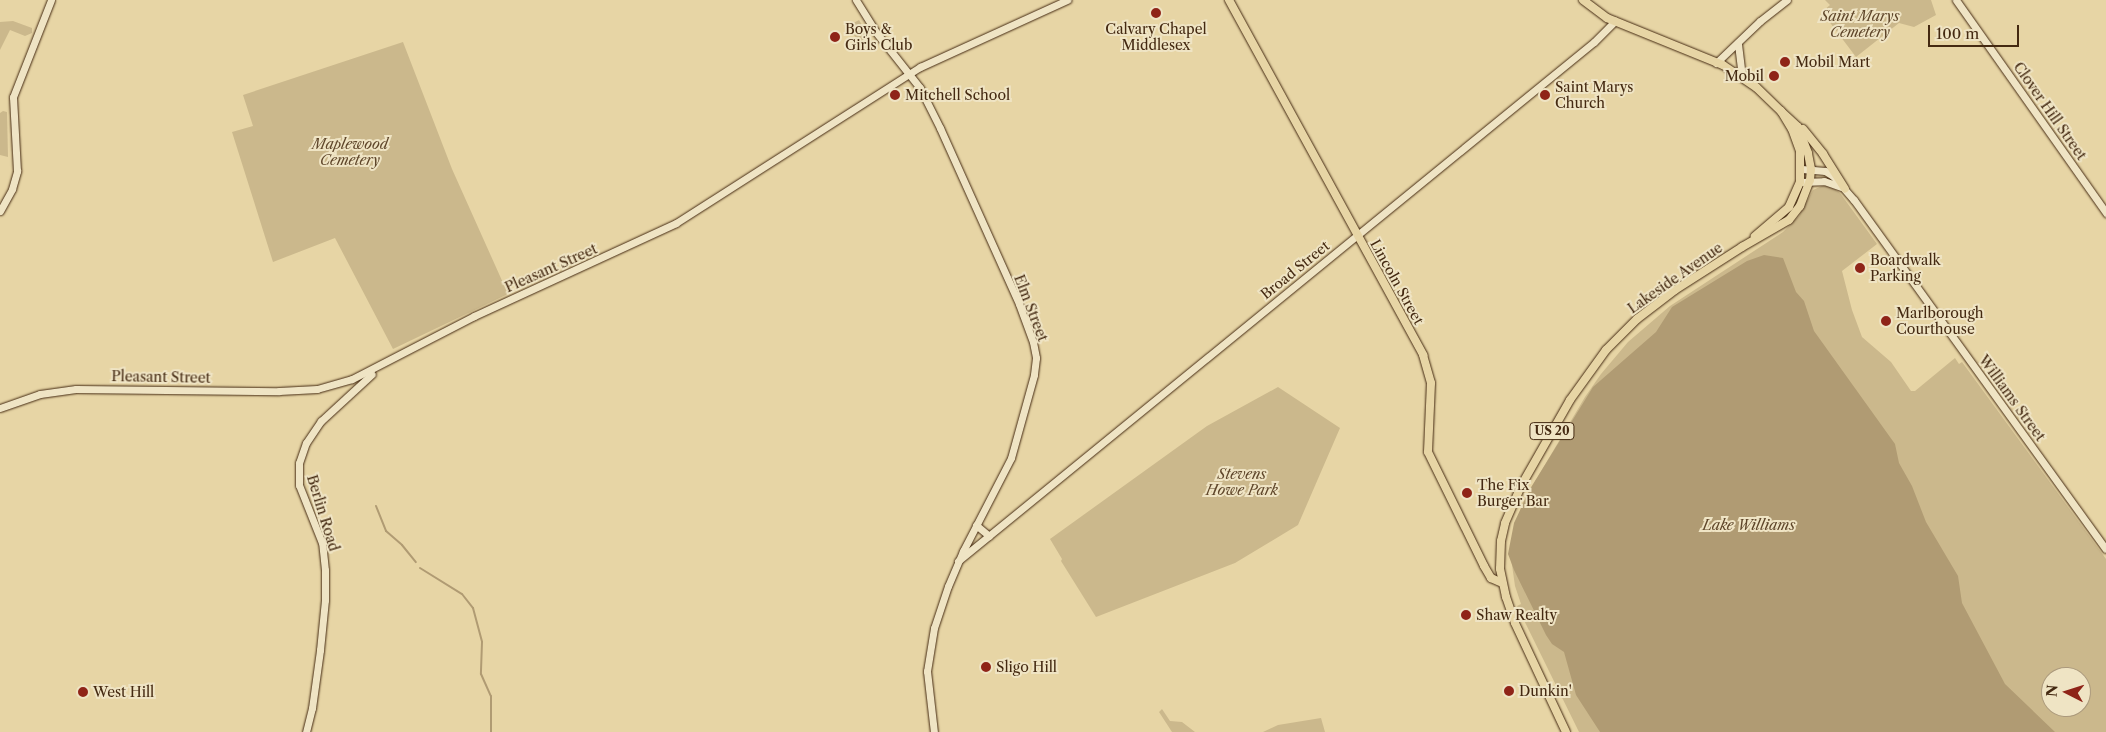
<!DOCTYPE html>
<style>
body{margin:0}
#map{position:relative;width:2106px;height:732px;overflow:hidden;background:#e7d5a5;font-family:"Libre Caslon Text",serif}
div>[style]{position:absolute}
.green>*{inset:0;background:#cbb88c}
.water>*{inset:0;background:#b09b73}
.stream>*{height:2px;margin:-1px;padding:0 1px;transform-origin:1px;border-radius:1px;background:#b09b73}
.roads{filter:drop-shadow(0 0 1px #442911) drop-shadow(0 0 1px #442911)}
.secondary>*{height:7px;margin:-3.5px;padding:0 3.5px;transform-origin:3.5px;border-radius:3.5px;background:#efe4c4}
.primary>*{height:8px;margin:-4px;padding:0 4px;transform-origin:4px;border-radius:4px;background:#e7d5a5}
.dots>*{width:14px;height:14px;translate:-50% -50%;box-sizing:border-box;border:2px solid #efe4c4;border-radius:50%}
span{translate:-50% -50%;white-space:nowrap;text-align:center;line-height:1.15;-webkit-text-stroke:4px #efe4c4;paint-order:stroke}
.shield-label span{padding:1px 4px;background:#efe4c4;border:1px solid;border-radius:4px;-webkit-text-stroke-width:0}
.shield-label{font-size:12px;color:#442911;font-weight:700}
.park-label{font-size:14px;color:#5f462a;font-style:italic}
.poi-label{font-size:14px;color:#442911}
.left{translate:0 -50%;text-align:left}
.right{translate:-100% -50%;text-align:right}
.street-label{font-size:14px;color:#442911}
.north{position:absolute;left:2041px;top:667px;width:50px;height:50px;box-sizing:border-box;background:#efe4c4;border:1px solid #ab997c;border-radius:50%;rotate:275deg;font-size:14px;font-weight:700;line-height:20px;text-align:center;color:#442911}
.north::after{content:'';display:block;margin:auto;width:18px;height:22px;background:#8f2418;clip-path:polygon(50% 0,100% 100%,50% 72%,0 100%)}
.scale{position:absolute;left:1928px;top:25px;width:91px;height:22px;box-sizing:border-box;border:2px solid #442911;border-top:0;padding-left:6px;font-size:15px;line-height:18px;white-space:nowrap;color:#442911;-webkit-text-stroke:4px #efe4c4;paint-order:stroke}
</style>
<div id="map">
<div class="green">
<div style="clip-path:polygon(1825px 0,1931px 0,1936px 15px,1914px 27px,1899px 23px,1856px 57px,1822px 12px,1830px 5px)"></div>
<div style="clip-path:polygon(859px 20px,870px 38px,862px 43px,859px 43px,848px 26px)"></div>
<div style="clip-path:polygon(13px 21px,32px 28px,32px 33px,25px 36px,10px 30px,0 50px,0 22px)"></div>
<div style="clip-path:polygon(403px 42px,452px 169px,508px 294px,393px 349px,335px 238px,273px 262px,232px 132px,253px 126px,243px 95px)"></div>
<div style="clip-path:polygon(3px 111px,7px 112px,8px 157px,0 155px,0 113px)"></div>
<div style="clip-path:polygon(evenodd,1822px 186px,1830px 186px,1840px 193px,1877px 244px,1842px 271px,1852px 310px,1862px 337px,1891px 362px,1911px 391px,1915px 391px,1955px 358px,1959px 364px,1962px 362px,2106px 559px,2106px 732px,1579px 732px,1517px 606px,1521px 604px,1515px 586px,1511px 558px,1520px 511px,1523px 502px,1585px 397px,1601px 374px,1628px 342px,1670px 306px,1783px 232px,1799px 216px,1813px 190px,1822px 186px,2051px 677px,2081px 677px,2081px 707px,2051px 707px,2051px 677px)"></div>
<div style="clip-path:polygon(1278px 387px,1340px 428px,1298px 525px,1235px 563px,1096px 617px,1061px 561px,1062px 559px,1050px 539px,1207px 426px)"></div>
<div style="clip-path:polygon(1162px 709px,1170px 721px,1182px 722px,1195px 732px,1172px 732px,1159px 712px)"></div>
<div style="clip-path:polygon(1321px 718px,1325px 732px,1263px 732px,1278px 725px)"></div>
</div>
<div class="water">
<div style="clip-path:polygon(1764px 255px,1783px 258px,1796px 292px,1804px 301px,1814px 331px,1895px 444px,1899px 463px,1912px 486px,1926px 522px,1958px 576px,1962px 603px,2005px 684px,2055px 732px,1600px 732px,1576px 695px,1564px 652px,1552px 644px,1546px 635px,1514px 570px,1508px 554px,1514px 523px,1530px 489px,1593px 387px,1656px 332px,1672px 307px,1747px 261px)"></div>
</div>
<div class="stream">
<div style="left:376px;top:506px;width:27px;rotate:68deg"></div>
<div style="left:386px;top:531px;width:21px;rotate:41deg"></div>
<div style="left:402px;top:545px;width:22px;rotate:51deg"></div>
<div style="left:420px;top:568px;width:49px;rotate:31.8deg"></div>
<div style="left:462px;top:594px;width:18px;rotate:52deg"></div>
<div style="left:473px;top:608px;width:35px;rotate:75deg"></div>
<div style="left:482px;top:642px;width:32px;rotate:92deg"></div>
<div style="left:481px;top:674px;width:24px;rotate:66deg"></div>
<div style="left:491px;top:696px;width:36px;rotate:90deg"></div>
</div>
<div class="roads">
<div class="secondary">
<div style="left:856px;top:0;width:36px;rotate:58deg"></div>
<div style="left:875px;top:31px;width:73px;rotate:51.7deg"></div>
<div style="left:920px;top:88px;width:45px;rotate:63.4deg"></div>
<div style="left:940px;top:128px;width:193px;rotate:65.8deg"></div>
<div style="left:1019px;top:304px;width:40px;rotate:69.8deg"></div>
<div style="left:1033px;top:342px;width:16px;rotate:79deg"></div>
<div style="left:1036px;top:358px;width:17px;rotate:97deg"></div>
<div style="left:1034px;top:375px;width:86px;rotate:105.5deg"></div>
<div style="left:1011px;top:458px;width:105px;rotate:117.3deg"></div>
<div style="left:963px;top:551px;width:38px;rotate:113deg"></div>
<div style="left:948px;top:586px;width:44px;rotate:108.4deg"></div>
<div style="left:934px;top:628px;width:44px;rotate:99.2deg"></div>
<div style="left:927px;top:671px;width:61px;rotate:83.5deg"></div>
<div style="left:1956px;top:0;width:261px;rotate:54.8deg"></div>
<div style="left:1738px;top:44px;width:26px;rotate:83deg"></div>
<div style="left:1741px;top:70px;width:10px;rotate:66deg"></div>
<div style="left:1716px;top:63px;width:61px;rotate:-43.7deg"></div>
<div style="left:1760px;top:21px;width:34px;rotate:-38deg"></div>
<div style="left:1802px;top:169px;width:23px;rotate:5deg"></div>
<div style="left:1825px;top:171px;width:9px;rotate:32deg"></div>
<div style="left:1833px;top:176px;width:32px;rotate:49deg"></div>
<div style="left:1854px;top:200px;width:430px;rotate:54.2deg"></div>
<div style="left:1800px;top:182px;width:24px;rotate:-2deg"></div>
<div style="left:1824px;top:181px;width:18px;rotate:19deg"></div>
<div style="left:0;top:211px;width:25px;rotate:-61deg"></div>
<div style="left:12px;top:189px;width:19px;rotate:-74deg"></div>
<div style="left:17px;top:171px;width:74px;rotate:-93.1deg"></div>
<div style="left:13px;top:97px;width:104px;rotate:-68.6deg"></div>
<div style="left:0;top:408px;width:42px;rotate:-19.3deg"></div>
<div style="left:40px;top:394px;width:36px;rotate:-8deg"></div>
<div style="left:76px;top:389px;width:203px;rotate:0.6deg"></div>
<div style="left:279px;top:391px;width:38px;rotate:-3deg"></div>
<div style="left:317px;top:389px;width:36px;rotate:-16deg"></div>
<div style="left:352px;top:379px;width:137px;rotate:-27.3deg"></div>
<div style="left:474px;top:316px;width:222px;rotate:-24.7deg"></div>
<div style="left:676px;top:223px;width:290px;rotate:-32.6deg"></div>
<div style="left:920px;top:67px;width:162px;rotate:-24.5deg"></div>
<div style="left:976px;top:525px;width:17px;rotate:40deg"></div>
<div style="left:958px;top:561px;width:821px;rotate:-39.22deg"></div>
<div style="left:1594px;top:42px;width:30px;rotate:-45deg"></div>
<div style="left:306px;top:732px;width:25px;rotate:-76deg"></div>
<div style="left:312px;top:708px;width:59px;rotate:-82.1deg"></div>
<div style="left:320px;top:650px;width:50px;rotate:-84.3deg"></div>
<div style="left:325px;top:600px;width:30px;rotate:-90deg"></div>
<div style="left:325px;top:570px;width:27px;rotate:-96deg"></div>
<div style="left:322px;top:543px;width:62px;rotate:-111.6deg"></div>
<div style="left:299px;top:485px;width:22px;rotate:-90deg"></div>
<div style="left:299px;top:463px;width:21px;rotate:-71deg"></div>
<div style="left:306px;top:443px;width:27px;rotate:-56deg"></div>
<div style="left:321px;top:421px;width:69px;rotate:-42.7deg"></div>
</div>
<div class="primary">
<div style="left:1229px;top:0;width:405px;rotate:61.3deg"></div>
<div style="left:1423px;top:355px;width:29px;rotate:74deg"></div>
<div style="left:1431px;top:383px;width:69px;rotate:92.5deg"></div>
<div style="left:1428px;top:452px;width:127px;rotate:63.8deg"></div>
<div style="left:1484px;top:566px;width:14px;rotate:60deg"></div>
<div style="left:1491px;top:578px;width:12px;rotate:24deg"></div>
<div style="left:1583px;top:0;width:30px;rotate:37deg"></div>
<div style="left:1607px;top:18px;width:125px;rotate:22.1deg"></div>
<div style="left:1723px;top:65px;width:40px;rotate:34deg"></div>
<div style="left:1756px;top:87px;width:35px;rotate:44deg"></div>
<div style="left:1781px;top:111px;width:21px;rotate:59deg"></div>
<div style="left:1792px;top:129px;width:23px;rotate:70deg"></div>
<div style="left:1800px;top:151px;width:31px;rotate:90deg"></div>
<div style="left:1800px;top:182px;width:27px;rotate:114deg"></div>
<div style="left:1789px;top:207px;width:45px;rotate:139.5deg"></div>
<div style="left:1803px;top:129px;width:32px;rotate:51deg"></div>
<div style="left:1823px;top:154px;width:41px;rotate:57.8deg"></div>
<div style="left:1566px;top:732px;width:120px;rotate:-115.1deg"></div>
<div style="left:1515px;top:623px;width:28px;rotate:-109deg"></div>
<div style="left:1506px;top:597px;width:29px;rotate:-102deg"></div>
<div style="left:1500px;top:569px;width:28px;rotate:-88deg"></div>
<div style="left:1501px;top:541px;width:18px;rotate:-77deg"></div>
<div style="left:1505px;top:523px;width:40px;rotate:-66.6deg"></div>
<div style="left:1521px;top:486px;width:99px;rotate:-60.3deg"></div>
<div style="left:1570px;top:400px;width:62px;rotate:-54.2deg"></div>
<div style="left:1606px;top:350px;width:44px;rotate:-45deg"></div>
<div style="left:1637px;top:319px;width:48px;rotate:-37.3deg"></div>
<div style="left:1675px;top:290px;width:80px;rotate:-32.7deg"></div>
<div style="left:1742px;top:247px;width:54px;rotate:-29.9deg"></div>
<div style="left:1789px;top:220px;width:18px;rotate:-52deg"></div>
<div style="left:1800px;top:206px;width:28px;rotate:-69deg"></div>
<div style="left:1810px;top:180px;width:11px;rotate:-85deg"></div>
<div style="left:1811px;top:169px;width:16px;rotate:-101deg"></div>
<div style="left:1808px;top:153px;width:28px;rotate:-111deg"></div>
<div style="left:1798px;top:127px;width:23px;rotate:-137deg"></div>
</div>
</div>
<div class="dots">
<div style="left:1156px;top:13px;background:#8f2418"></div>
<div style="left:835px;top:37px;background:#8f2418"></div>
<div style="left:1785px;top:62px;background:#8f2418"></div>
<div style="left:1774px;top:76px;background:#8f2418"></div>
<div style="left:895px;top:95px;background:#8f2418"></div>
<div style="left:1545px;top:95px;background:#8f2418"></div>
<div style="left:1860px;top:268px;background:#8f2418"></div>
<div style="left:1886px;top:321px;background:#8f2418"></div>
<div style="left:1467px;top:493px;background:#8f2418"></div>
<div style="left:1466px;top:615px;background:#8f2418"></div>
<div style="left:986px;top:667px;background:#8f2418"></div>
<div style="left:1509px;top:691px;background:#8f2418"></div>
<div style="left:83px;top:692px;background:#8f2418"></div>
</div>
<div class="shield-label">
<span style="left:1552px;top:431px">US 20</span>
</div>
<div class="park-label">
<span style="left:1860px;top:24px">Saint Marys<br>Cemetery</span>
<span style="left:350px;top:152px">Maplewood<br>Cemetery</span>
<span style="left:1242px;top:482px">Stevens<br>Howe Park</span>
<span style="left:1749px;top:525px">Lake Williams</span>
</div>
<div class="poi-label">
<span class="left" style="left:845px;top:37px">Boys &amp;<br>Girls Club</span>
<span style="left:1156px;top:37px">Calvary Chapel<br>Middlesex</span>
<span class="left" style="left:1795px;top:62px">Mobil Mart</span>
<span class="right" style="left:1764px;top:76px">Mobil</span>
<span class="left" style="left:1555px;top:95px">Saint Marys<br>Church</span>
<span class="left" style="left:905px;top:95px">Mitchell School</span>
<span class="left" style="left:1870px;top:268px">Boardwalk<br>Parking</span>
<span class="left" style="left:1896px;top:321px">Marlborough<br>Courthouse</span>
<span class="left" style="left:1477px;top:493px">The Fix<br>Burger Bar</span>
<span class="left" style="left:1476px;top:615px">Shaw Realty</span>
<span class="left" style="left:996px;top:667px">Sligo Hill</span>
<span class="left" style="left:1519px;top:691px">Dunkin'</span>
<span class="left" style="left:93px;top:692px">West Hill</span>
</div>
<div class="street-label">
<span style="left:2050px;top:111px;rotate:55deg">Clover Hill Street</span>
<span style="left:551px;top:268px;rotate:-24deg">Pleasant Street</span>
<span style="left:1295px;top:270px;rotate:-39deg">Broad Street</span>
<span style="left:1675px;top:278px;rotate:-35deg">Lakeside Avenue</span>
<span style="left:1397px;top:282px;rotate:61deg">Lincoln Street</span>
<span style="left:1031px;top:308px;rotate:69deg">Elm Street</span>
<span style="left:161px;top:377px;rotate:1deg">Pleasant Street</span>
<span style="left:2012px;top:398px;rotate:54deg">Williams Street</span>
<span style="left:323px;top:513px;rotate:73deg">Berlin Road</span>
</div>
<div class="north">N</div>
<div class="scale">100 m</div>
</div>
